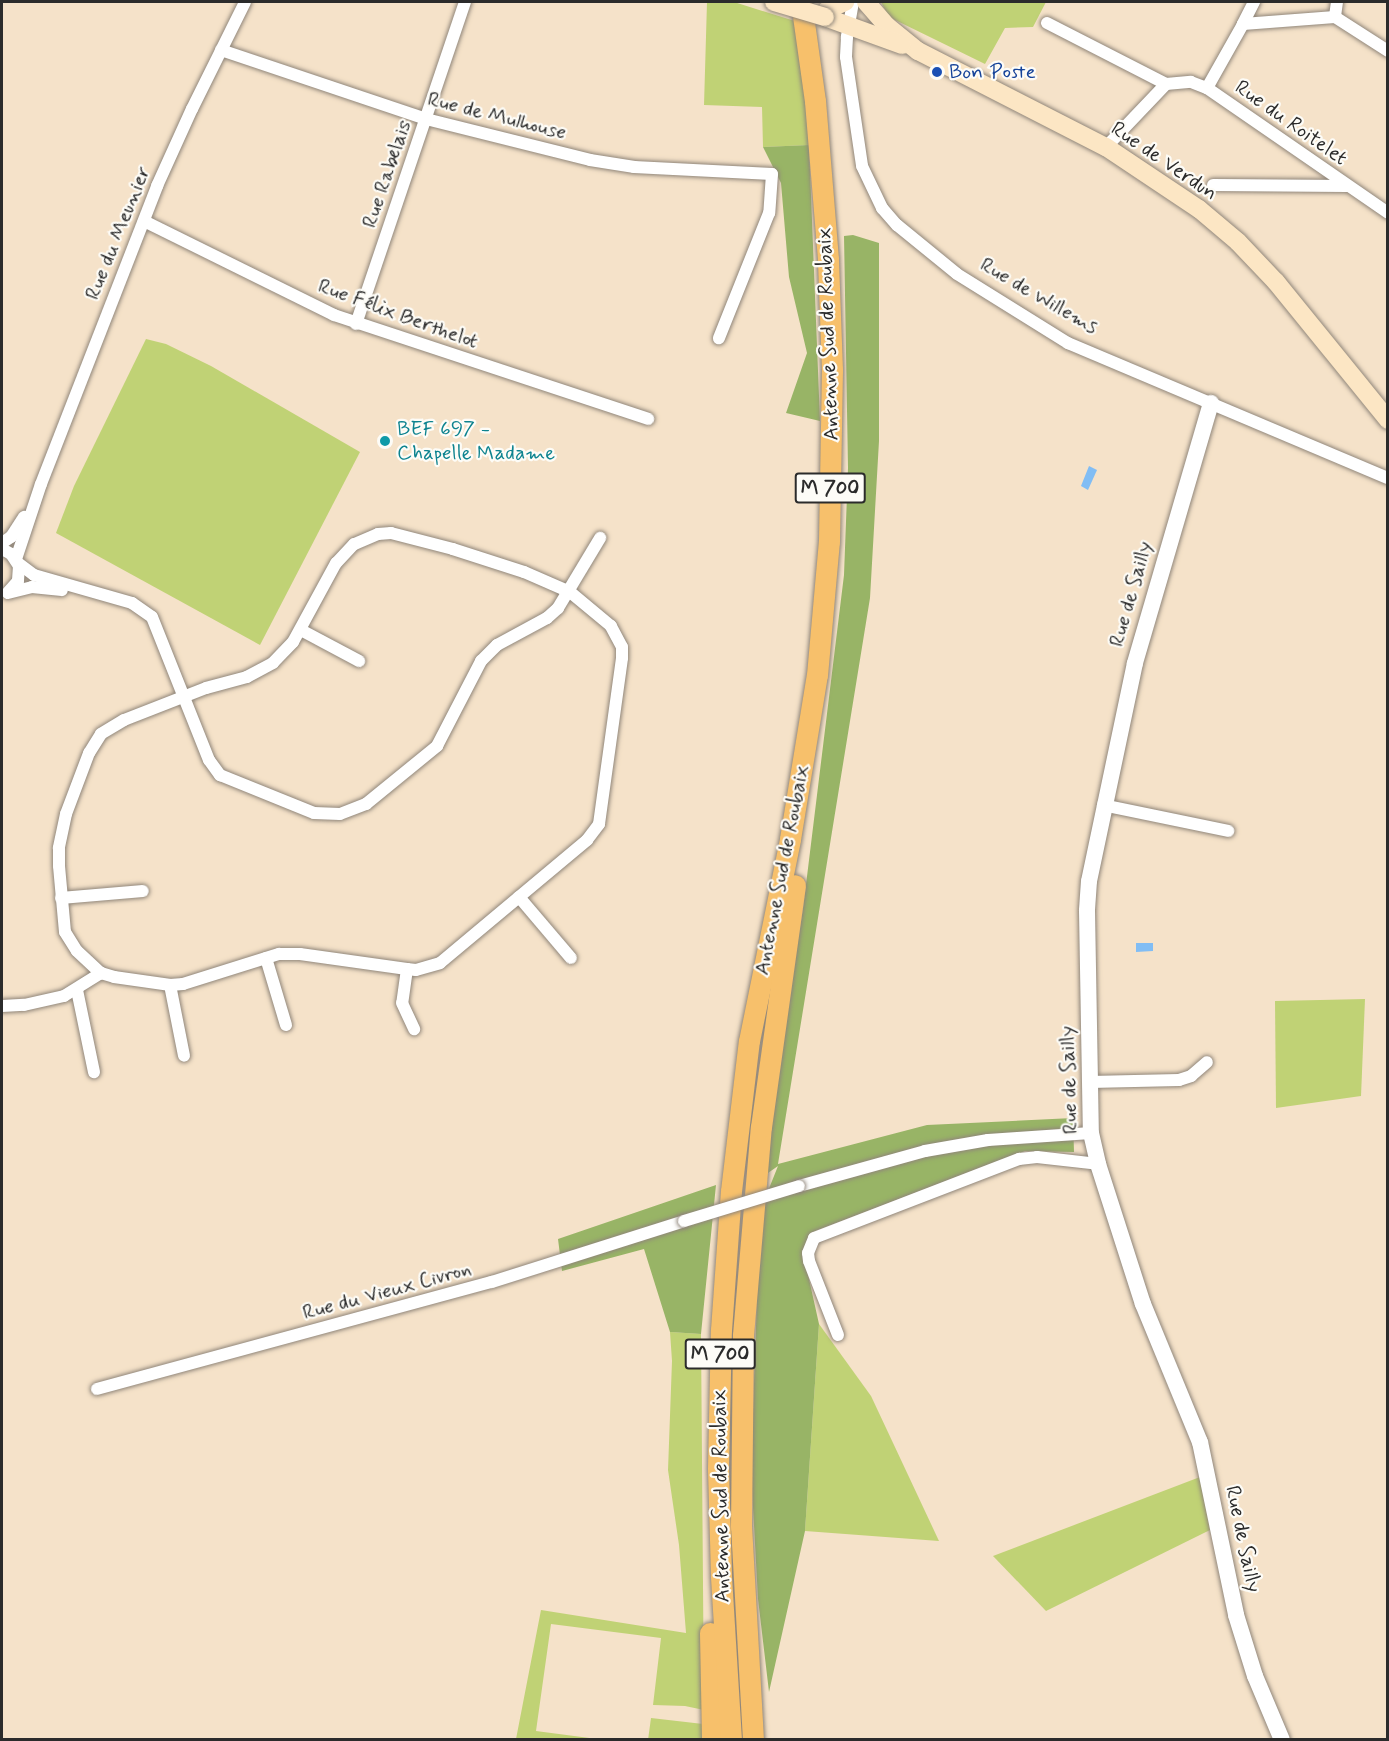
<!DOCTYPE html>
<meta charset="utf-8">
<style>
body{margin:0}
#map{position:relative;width:1389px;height:1741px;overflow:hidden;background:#f5e2c9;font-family:Mynerve,sans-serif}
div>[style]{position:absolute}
.green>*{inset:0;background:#c0d275}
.forest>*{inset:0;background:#98b466}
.water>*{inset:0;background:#81bdf4}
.roads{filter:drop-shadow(0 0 2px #90867a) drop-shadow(0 0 2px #90867a)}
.minor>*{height:12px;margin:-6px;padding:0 6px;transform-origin:6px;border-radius:6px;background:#fff}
.tertiary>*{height:16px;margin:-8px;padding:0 8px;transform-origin:8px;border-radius:8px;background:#fff}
.secondary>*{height:18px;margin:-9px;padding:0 9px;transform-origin:9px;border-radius:9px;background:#fce6c4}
.trunk>*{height:21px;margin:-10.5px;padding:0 10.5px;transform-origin:10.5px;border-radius:10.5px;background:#f7c06b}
.bridges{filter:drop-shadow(0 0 2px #90867a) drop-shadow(0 0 2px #90867a)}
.minor-bridge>*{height:12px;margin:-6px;padding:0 6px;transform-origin:6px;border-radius:6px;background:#fff}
.secondary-bridge>*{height:18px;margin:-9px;padding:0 9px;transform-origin:9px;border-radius:9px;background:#fce6c4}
.dots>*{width:16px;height:16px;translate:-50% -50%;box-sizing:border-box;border:3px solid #fdfcf7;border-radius:50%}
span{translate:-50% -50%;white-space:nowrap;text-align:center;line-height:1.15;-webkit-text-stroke:4.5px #fdfcf7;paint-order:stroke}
.shield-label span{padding:2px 4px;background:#fdfcf7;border:2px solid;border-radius:4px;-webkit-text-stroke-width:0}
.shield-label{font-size:20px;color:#2b2b2b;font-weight:700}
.transit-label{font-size:21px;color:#164399}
.left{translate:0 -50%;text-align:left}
.street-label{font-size:21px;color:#2b2b2b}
.culture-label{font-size:21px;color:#0d838f}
.frame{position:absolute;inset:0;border:3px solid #2b2b2b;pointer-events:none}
</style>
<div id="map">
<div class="green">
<div style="clip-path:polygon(707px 2px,734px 2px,798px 22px,809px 145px,763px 147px,762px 107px,704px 105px)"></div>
<div style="clip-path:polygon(881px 2px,1046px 2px,1033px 27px,1005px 28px,985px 64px,889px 17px)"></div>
<div style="clip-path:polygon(146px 339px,166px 344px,211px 366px,360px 452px,260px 645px,56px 533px,74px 486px)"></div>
<div style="clip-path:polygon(1365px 999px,1361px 1096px,1276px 1108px,1275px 1001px)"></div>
<div style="clip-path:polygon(819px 1324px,871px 1396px,939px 1541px,805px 1531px)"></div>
<div style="clip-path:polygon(670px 1332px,701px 1334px,704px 1710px,685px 1706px,653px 1705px,661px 1638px,551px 1624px,536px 1731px,597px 1739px,516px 1739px,541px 1610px,686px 1633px,679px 1545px,668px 1470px,672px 1361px)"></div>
<div style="clip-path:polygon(1200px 1477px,1210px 1530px,1046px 1611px,993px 1556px)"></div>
<div style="clip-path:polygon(651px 1718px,703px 1724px,703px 1739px,648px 1740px)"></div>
</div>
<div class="forest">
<div style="clip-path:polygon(809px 145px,820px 421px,786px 413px,807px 353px,789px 277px,781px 183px,763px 147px)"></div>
<div style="clip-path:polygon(853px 235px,879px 243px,879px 441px,870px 598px,778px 1164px,927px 1125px,1073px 1118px,1074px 1152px,1025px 1151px,810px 1233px,803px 1252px,819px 1324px,805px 1531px,769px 1692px,758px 1599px,751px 1470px,760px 1211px,778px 1166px,765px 1175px,768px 1124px,803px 909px,844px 575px,848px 468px,844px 236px)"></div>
<div style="clip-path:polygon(716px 1185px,701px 1334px,670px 1332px,644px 1249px,562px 1271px,558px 1239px)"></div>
</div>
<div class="water">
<div style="clip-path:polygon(1089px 466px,1097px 470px,1088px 490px,1081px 486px)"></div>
<div style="clip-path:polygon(1136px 943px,1153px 943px,1153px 951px,1136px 952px)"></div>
</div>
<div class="roads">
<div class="minor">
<div style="left:853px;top:2px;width:36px;rotate:100deg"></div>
<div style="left:847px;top:37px;width:20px;rotate:93deg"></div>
<div style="left:846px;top:57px;width:110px;rotate:81.6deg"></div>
<div style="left:862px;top:166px;width:47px;rotate:64.5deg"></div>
<div style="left:882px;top:208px;width:23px;rotate:49deg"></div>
<div style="left:897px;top:225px;width:77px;rotate:39.2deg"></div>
<div style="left:957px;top:274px;width:131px;rotate:31.9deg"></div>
<div style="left:1068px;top:343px;width:347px;rotate:22.9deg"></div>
<div style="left:1254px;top:2px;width:25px;rotate:117deg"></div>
<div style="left:1243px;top:24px;width:92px;rotate:-4.4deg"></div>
<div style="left:1337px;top:2px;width:15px;rotate:98deg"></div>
<div style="left:1335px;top:17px;width:63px;rotate:32.7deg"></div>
<div style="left:1047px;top:23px;width:134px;rotate:27.1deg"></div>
<div style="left:221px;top:50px;width:216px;rotate:18.6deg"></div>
<div style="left:426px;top:119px;width:169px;rotate:14deg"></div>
<div style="left:590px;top:160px;width:45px;rotate:9deg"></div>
<div style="left:634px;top:167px;width:138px;rotate:2.9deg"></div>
<div style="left:772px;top:174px;width:39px;rotate:94deg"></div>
<div style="left:769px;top:213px;width:135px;rotate:111.8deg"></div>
<div style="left:1207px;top:88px;width:73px;rotate:-60.6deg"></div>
<div style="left:1106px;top:147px;width:87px;rotate:-46.4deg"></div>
<div style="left:1166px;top:84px;width:25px;rotate:-5deg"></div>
<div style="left:1191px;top:82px;width:17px;rotate:21deg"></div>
<div style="left:1207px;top:88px;width:220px;rotate:34.6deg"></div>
<div style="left:1213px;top:185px;width:134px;rotate:0.4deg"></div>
<div style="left:144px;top:221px;width:212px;rotate:26.3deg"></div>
<div style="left:334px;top:315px;width:331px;rotate:18.3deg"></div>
<div style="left:356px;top:324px;width:340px;rotate:-71.3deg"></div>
<div style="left:2px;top:543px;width:11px;rotate:-34deg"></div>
<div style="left:11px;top:537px;width:24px;rotate:-57deg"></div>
<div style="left:2px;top:549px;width:10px;rotate:29deg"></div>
<div style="left:11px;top:554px;width:14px;rotate:56deg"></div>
<div style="left:19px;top:566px;width:15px;rotate:94deg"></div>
<div style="left:18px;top:581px;width:15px;rotate:132deg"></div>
<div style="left:16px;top:559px;width:79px;rotate:-71.6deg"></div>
<div style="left:41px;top:484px;width:320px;rotate:-68.7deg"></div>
<div style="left:157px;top:186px;width:85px;rotate:-65.6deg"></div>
<div style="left:192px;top:109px;width:119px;rotate:-63.6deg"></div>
<div style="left:18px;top:563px;width:20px;rotate:37deg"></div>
<div style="left:34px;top:575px;width:102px;rotate:15.9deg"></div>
<div style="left:132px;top:603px;width:24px;rotate:35deg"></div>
<div style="left:152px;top:617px;width:154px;rotate:68.3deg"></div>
<div style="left:209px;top:760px;width:19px;rotate:54deg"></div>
<div style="left:220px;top:775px;width:101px;rotate:22deg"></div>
<div style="left:314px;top:813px;width:26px;rotate:2deg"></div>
<div style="left:340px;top:814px;width:28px;rotate:-21deg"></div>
<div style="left:366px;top:804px;width:92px;rotate:-39.2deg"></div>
<div style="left:437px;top:746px;width:96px;rotate:-62.6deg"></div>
<div style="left:481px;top:661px;width:23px;rotate:-45deg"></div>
<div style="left:497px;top:645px;width:57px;rotate:-28.4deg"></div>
<div style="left:547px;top:618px;width:15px;rotate:-42deg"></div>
<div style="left:558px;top:608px;width:82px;rotate:-59deg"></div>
<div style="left:8px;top:593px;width:25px;rotate:-14deg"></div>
<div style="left:32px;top:587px;width:30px;rotate:6deg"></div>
<div style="left:301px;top:630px;width:66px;rotate:28.1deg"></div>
<div style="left:1103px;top:805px;width:128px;rotate:11.7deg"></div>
<div style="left:519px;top:897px;width:80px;rotate:49.6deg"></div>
<div style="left:61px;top:898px;width:82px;rotate:-4.9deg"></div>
<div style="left:266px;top:958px;width:70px;rotate:73.4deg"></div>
<div style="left:407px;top:969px;width:34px;rotate:98deg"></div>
<div style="left:402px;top:1003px;width:29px;rotate:65deg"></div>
<div style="left:170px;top:985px;width:72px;rotate:78.8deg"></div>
<div style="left:77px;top:990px;width:84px;rotate:78.3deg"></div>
<div style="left:2px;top:1006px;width:22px;rotate:-3deg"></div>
<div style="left:24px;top:1005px;width:41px;rotate:-12.7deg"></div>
<div style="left:64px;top:996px;width:44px;rotate:-31.9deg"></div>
<div style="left:101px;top:973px;width:14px;rotate:17deg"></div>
<div style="left:114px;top:977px;width:57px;rotate:8.1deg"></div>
<div style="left:170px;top:985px;width:13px;rotate:-4deg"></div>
<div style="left:183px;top:984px;width:101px;rotate:-17.4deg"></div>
<div style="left:279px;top:954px;width:21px"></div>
<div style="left:300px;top:954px;width:108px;rotate:8deg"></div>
<div style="left:407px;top:969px;width:9px;rotate:6deg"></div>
<div style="left:416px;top:970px;width:25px;rotate:-16deg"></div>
<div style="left:440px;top:963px;width:192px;rotate:-39.9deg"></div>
<div style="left:587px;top:840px;width:20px;rotate:-53deg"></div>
<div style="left:599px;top:824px;width:168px;rotate:-82.1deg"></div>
<div style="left:622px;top:658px;width:11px;rotate:-90deg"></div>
<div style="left:622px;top:647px;width:24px;rotate:-118deg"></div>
<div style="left:611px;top:626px;width:53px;rotate:-140.3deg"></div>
<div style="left:570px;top:592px;width:50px;rotate:-156.5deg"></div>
<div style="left:524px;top:572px;width:75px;rotate:-162.1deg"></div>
<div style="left:453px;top:549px;width:64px;rotate:-165.5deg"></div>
<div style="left:391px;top:533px;width:13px;rotate:176deg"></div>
<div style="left:378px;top:534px;width:26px;rotate:157deg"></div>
<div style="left:354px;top:544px;width:26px;rotate:133deg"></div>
<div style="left:336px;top:563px;width:90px;rotate:118.6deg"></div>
<div style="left:293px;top:642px;width:29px;rotate:134deg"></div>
<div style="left:273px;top:663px;width:30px;rotate:152deg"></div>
<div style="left:247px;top:677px;width:42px;rotate:165deg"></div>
<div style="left:206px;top:688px;width:88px;rotate:158.7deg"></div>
<div style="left:124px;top:720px;width:27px;rotate:149deg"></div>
<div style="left:101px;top:734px;width:22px;rotate:122deg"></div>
<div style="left:89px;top:753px;width:65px;rotate:110.7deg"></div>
<div style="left:66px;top:814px;width:35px;rotate:102deg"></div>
<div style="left:59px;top:848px;width:18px;rotate:90deg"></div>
<div style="left:59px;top:866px;width:66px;rotate:84.8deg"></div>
<div style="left:65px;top:932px;width:22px;rotate:58deg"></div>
<div style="left:77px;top:951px;width:33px;rotate:43deg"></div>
<div style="left:1090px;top:1082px;width:89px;rotate:-1.3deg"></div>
<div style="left:1179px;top:1080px;width:13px;rotate:-18deg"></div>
<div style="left:1191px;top:1076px;width:21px;rotate:-41deg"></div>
<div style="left:799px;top:1186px;width:131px;rotate:-15.5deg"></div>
<div style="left:925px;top:1151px;width:64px;rotate:-9.9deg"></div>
<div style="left:988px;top:1140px;width:103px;rotate:-3.9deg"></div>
<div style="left:838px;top:1335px;width:79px;rotate:-111.4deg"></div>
<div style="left:809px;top:1261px;width:8px;rotate:-97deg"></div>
<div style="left:808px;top:1253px;width:16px;rotate:-68deg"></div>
<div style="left:814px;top:1238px;width:220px;rotate:-21.1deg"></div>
<div style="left:1019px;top:1159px;width:18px;rotate:-6deg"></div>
<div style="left:1037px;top:1157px;width:61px;rotate:6.5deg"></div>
<div style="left:97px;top:1389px;width:409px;rotate:-15.2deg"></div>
<div style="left:492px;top:1282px;width:201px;rotate:-17.6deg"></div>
</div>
<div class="tertiary">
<div style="left:1211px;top:403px;width:271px;rotate:106.3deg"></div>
<div style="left:1135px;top:663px;width:223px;rotate:101.9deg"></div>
<div style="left:1089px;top:881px;width:30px;rotate:94deg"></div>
<div style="left:1087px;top:911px;width:222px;rotate:89deg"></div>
<div style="left:1091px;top:1133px;width:32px;rotate:77deg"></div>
<div style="left:1098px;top:1164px;width:147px;rotate:72.2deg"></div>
<div style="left:1143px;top:1304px;width:149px;rotate:67.6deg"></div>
<div style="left:1200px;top:1442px;width:177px;rotate:78.2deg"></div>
<div style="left:1236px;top:1615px;width:64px;rotate:72.7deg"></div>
<div style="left:1255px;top:1676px;width:69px;rotate:67.1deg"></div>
</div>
<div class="secondary">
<div style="left:866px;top:2px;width:32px;rotate:49deg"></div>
<div style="left:887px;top:26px;width:40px;rotate:39deg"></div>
<div style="left:918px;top:51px;width:211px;rotate:27.1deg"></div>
<div style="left:1106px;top:147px;width:112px;rotate:33.7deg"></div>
<div style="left:1199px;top:209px;width:51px;rotate:40.2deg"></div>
<div style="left:1238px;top:242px;width:55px;rotate:46.5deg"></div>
<div style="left:1276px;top:282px;width:178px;rotate:50.9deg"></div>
<div style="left:827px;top:10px;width:20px;rotate:-24deg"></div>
<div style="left:825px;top:17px;width:82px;rotate:20deg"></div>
</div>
<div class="trunk">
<div style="left:710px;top:1633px;width:107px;rotate:88.9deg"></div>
<div style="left:731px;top:1740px;width:165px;rotate:-93.5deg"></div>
<div style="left:721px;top:1575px;width:106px;rotate:-91.6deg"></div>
<div style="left:718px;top:1469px;width:139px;rotate:-88.8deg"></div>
<div style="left:721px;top:1330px;width:139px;rotate:-85.9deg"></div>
<div style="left:731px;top:1191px;width:151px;rotate:-83.2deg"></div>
<div style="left:749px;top:1041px;width:206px;rotate:-78.5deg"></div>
<div style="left:790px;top:839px;width:166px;rotate:-80.7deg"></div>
<div style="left:817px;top:675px;width:135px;rotate:-84.9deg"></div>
<div style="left:829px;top:541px;width:171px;rotate:-89deg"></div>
<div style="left:832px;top:370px;width:111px;rotate:-92.1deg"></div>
<div style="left:828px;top:259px;width:159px;rotate:-94.7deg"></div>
<div style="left:815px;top:101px;width:100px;rotate:-98deg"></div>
<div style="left:753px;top:1740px;width:214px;rotate:-93.2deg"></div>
<div style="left:741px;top:1526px;width:191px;rotate:-89.4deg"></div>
<div style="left:743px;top:1335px;width:209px;rotate:-85.1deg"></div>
<div style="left:761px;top:1127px;width:244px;rotate:-82deg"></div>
</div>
</div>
<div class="bridges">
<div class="minor-bridge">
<div style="left:684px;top:1221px;width:120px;rotate:-16.9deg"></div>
</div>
<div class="secondary-bridge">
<div style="left:774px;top:2px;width:53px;rotate:16.4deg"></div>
</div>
</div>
<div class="dots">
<div style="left:937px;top:72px;background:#1a4fb4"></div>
<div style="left:385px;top:441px;background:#0f9aa8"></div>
</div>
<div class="shield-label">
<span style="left:830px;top:488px">M 700</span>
<span style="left:720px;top:1354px">M 700</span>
</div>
<div class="transit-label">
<span class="left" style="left:949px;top:72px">Bon Poste</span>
</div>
<div class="street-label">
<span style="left:497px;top:116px;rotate:14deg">Rue de Mulhouse</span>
<span style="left:1291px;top:123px;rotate:35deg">Rue du Roitelet</span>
<span style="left:1164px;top:161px;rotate:34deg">Rue de Verdun</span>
<span style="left:387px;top:174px;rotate:-71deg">Rue Rabelais</span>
<span style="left:118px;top:233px;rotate:-68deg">Rue du Meunier</span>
<span style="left:1039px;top:296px;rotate:30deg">Rue de Willems</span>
<span style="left:398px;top:314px;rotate:20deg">Rue Félix Berthelot</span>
<span style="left:828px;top:334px;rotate:-92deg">Antenne Sud de Roubaix</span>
<span style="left:1131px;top:594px;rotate:-74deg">Rue de Sailly</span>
<span style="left:782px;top:870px;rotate:-79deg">Antenne Sud de Roubaix</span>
<span style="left:1069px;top:1080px;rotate:-92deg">Rue de Sailly</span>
<span style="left:387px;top:1291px;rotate:-15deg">Rue du Vieux Civron</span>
<span style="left:721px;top:1496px;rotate:-91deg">Antenne Sud de Roubaix</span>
<span style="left:1243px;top:1539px;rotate:78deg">Rue de Sailly</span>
</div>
<div class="culture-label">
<span class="left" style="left:397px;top:441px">BEF 697 -<br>Chapelle Madame</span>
</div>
<div class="frame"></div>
</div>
